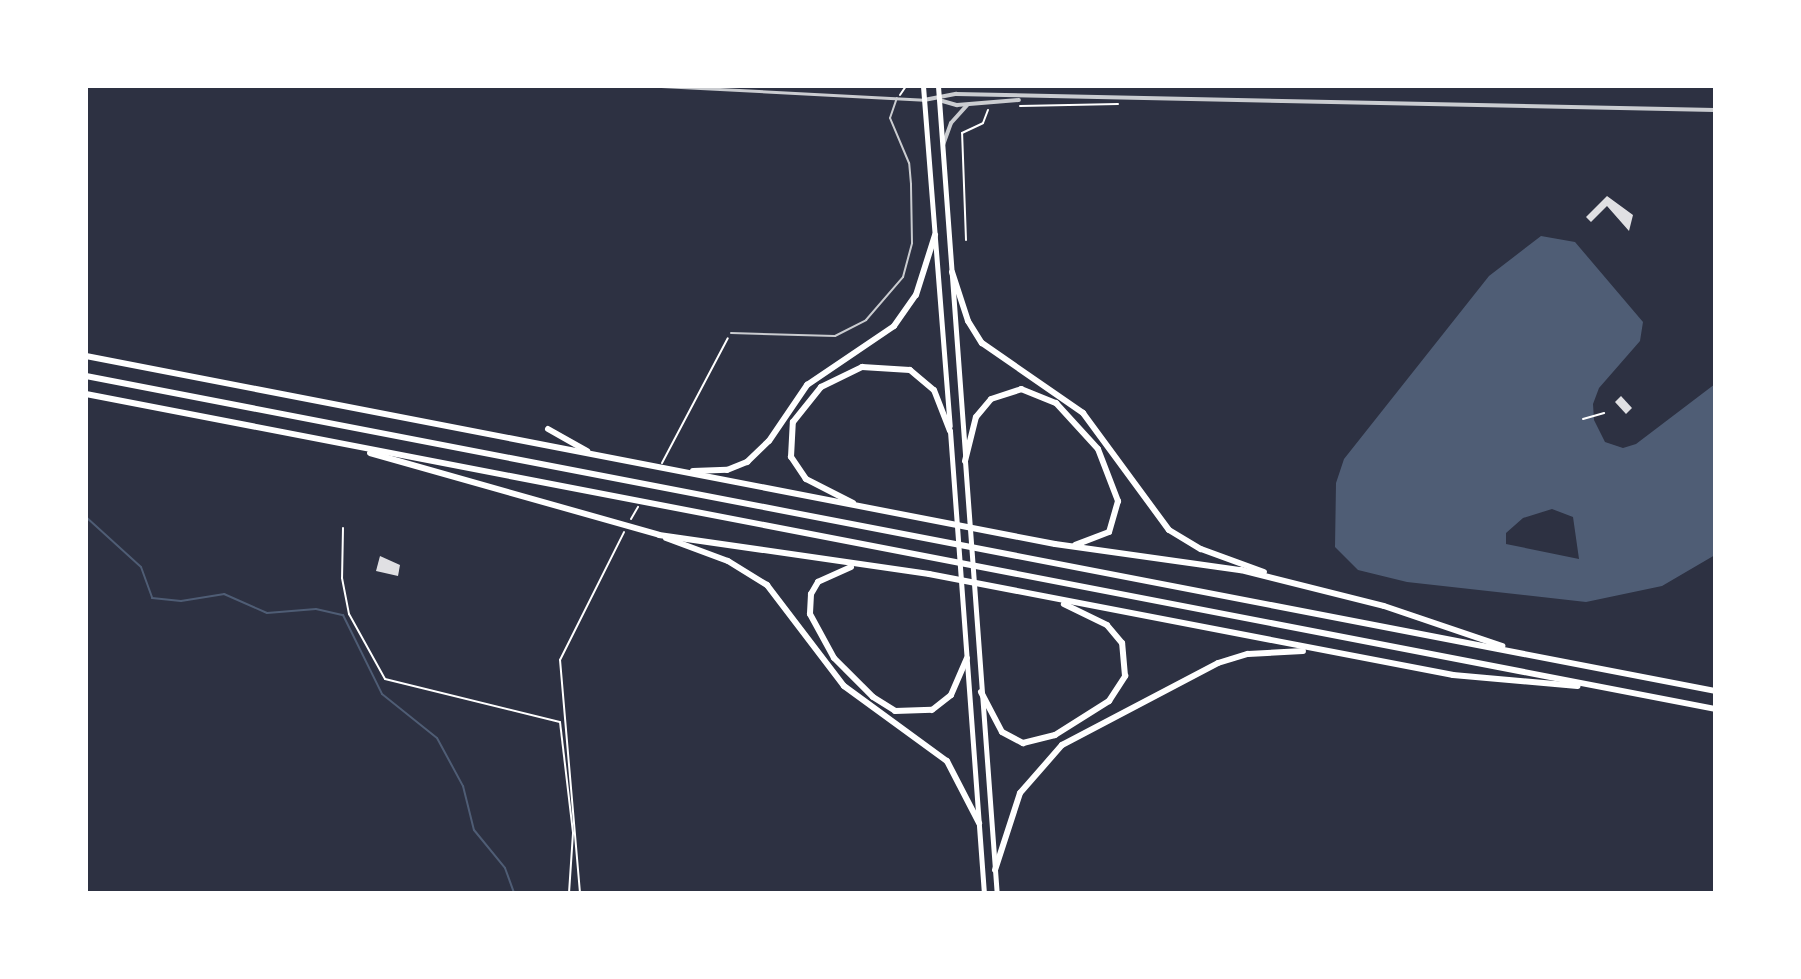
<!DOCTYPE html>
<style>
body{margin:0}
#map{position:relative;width:1801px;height:979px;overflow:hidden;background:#2d3142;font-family:Mulish,sans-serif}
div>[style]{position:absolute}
.water>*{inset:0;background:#4f5d75}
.stream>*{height:2px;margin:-1px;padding:0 1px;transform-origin:1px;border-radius:1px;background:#4f5d75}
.building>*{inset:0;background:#e0e0e3}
.path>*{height:2px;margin:-1px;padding:0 1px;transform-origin:1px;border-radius:1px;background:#fff}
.service>*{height:2px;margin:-1px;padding:0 1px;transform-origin:1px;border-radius:1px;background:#caccd0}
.minor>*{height:3px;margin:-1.5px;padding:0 1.5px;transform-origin:1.5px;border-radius:1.5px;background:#caccd0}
.tertiary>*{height:4px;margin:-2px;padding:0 2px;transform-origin:2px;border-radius:2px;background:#caccd0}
.secondary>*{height:5px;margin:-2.5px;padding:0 2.5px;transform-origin:2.5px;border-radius:2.5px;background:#fff}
.primary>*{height:5px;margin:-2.5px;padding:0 2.5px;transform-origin:2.5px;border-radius:2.5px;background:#fff}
.motorway>*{height:6px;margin:-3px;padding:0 3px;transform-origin:3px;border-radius:3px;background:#fff}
span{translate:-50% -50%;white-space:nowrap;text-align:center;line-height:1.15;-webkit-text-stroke:8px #fff;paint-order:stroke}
.frame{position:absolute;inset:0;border:88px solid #fff;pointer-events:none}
</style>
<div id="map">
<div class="water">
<div style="clip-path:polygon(evenodd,1541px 236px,1575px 242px,1643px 322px,1640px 341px,1599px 388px,1593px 404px,1594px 420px,1605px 442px,1623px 448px,1636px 444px,1715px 384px,1715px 555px,1662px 586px,1586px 602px,1407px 582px,1358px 570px,1335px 547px,1336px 483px,1344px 459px,1489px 276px,1541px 236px,1552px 509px,1573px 517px,1579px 559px,1506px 544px,1506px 533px,1523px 518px,1552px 509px)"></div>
</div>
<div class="stream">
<div style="left:86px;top:517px;width:74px;rotate:42.3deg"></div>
<div style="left:141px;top:567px;width:33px;rotate:70deg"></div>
<div style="left:152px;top:598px;width:29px;rotate:6deg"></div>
<div style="left:181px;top:601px;width:44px;rotate:-9.2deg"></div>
<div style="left:224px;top:594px;width:47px;rotate:23.8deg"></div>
<div style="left:267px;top:613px;width:49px;rotate:-4.7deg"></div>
<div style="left:316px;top:609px;width:28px;rotate:13deg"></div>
<div style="left:343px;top:615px;width:88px;rotate:63.7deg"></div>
<div style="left:382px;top:694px;width:70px;rotate:38.7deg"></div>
<div style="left:437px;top:738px;width:55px;rotate:61.6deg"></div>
<div style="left:463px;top:786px;width:45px;rotate:76deg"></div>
<div style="left:474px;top:830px;width:49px;rotate:50.8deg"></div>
<div style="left:505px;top:868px;width:27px;rotate:70deg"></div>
</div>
<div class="building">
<div style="clip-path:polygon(1607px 196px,1633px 215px,1629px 231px,1607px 206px,1591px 222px,1586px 217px)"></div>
<div style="clip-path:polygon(1621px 396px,1632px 408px,1626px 414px,1615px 402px)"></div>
<div style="clip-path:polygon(380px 556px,400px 565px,398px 576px,376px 571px)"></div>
</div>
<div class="path">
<div style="left:900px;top:95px;width:11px;rotate:-56deg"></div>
<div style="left:1020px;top:106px;width:98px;rotate:-1.2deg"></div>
<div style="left:966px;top:240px;width:107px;rotate:-92.1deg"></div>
<div style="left:962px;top:133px;width:23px;rotate:-25deg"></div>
<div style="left:983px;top:123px;width:14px;rotate:-69deg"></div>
<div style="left:1583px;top:419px;width:22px;rotate:-16deg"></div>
<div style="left:662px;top:463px;width:141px;rotate:-62.2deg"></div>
<div style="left:631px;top:519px;width:14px;rotate:-60deg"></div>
<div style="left:343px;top:528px;width:50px;rotate:91.1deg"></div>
<div style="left:342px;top:578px;width:37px;rotate:79deg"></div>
<div style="left:349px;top:614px;width:74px;rotate:61deg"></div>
<div style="left:385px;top:679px;width:180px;rotate:13.8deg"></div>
<div style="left:560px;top:722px;width:112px;rotate:83.3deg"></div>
<div style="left:573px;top:833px;width:60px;rotate:93.8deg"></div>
<div style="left:580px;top:893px;width:234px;rotate:-94.9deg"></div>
<div style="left:560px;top:660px;width:143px;rotate:-63.4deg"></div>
</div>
<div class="service">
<div style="left:731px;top:333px;width:104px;rotate:1.7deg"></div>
<div style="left:835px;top:336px;width:35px;rotate:-27deg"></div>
<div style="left:866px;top:320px;width:57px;rotate:-49.3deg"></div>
<div style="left:903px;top:277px;width:35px;rotate:-75deg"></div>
<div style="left:912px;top:243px;width:59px;rotate:-91deg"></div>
<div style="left:911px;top:184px;width:21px;rotate:-95deg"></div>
<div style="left:909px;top:163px;width:49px;rotate:-112.9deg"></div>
<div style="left:890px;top:118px;width:21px;rotate:-71deg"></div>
</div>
<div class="minor">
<div style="left:661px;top:86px;width:263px;rotate:3deg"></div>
</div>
<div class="tertiary">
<div style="left:924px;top:100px;width:33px;rotate:-11deg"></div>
<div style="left:956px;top:94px;width:759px;rotate:1.21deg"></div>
<div style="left:939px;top:100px;width:19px;rotate:16deg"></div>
<div style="left:957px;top:105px;width:62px;rotate:-4.6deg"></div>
<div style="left:943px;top:145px;width:23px;rotate:-70deg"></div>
<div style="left:951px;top:123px;width:24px;rotate:-48deg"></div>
</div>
<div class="secondary">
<div style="left:923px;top:86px;width:341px;rotate:85.5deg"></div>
<div style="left:938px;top:86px;width:371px;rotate:85.8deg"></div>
</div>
<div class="primary">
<div style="left:950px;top:431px;width:463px;rotate:85.8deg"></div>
<div style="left:965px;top:461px;width:433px;rotate:85.8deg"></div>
</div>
<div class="motorway">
<div style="left:952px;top:272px;width:52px;rotate:71.9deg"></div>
<div style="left:968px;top:321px;width:26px;rotate:58deg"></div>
<div style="left:982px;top:343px;width:123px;rotate:34.7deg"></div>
<div style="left:1083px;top:413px;width:145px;rotate:53.7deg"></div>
<div style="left:1169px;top:530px;width:37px;rotate:31deg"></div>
<div style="left:1201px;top:549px;width:67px;rotate:20.1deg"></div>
<div style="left:86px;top:356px;width:987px;rotate:10.98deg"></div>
<div style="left:1055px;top:544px;width:188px;rotate:8deg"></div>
<div style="left:1241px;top:570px;width:147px;rotate:14.1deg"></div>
<div style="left:1384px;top:606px;width:125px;rotate:18.7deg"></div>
<div style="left:86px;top:376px;width:1659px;rotate:10.94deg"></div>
<div style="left:86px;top:394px;width:1659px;rotate:10.94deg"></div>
<div style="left:548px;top:429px;width:45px;rotate:29.4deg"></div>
<div style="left:370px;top:453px;width:300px;rotate:15.8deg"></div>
<div style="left:659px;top:535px;width:273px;rotate:8.2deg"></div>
<div style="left:929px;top:574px;width:534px;rotate:10.91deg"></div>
<div style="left:1453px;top:675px;width:125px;rotate:5deg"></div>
<div style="left:965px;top:461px;width:45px;rotate:-76deg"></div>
<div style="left:976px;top:417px;width:23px;rotate:-50deg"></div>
<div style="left:991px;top:399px;width:32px;rotate:-18deg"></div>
<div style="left:1021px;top:389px;width:38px;rotate:22deg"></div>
<div style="left:1056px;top:403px;width:62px;rotate:47.6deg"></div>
<div style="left:1098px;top:449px;width:56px;rotate:69deg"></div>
<div style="left:1118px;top:501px;width:32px;rotate:106deg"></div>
<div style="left:1109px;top:532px;width:36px;rotate:159deg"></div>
<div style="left:693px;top:471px;width:34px;rotate:-2deg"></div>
<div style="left:727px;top:470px;width:22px;rotate:-22deg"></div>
<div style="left:747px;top:462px;width:30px;rotate:-44deg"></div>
<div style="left:769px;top:441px;width:68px;rotate:-55.8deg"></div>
<div style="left:807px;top:385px;width:105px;rotate:-34.1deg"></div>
<div style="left:894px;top:326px;width:38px;rotate:-55deg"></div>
<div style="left:916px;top:295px;width:63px;rotate:-72.4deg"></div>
<div style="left:853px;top:503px;width:53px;rotate:-152.9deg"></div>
<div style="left:806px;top:479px;width:27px;rotate:-124deg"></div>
<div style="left:791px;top:457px;width:35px;rotate:-87deg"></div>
<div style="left:793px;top:422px;width:45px;rotate:-51.3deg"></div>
<div style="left:821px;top:387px;width:46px;rotate:-26deg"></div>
<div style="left:862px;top:367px;width:48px;rotate:3.6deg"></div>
<div style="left:910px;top:370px;width:31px;rotate:40deg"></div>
<div style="left:934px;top:390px;width:44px;rotate:68.7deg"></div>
<div style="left:666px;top:538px;width:66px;rotate:20.4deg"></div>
<div style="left:728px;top:561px;width:46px;rotate:31.6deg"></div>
<div style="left:767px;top:585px;width:127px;rotate:52.7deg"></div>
<div style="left:844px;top:686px;width:127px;rotate:36.1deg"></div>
<div style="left:947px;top:761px;width:70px;rotate:62.7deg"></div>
<div style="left:851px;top:567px;width:36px;rotate:156deg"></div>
<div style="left:818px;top:582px;width:14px;rotate:120deg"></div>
<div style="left:811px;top:594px;width:20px;rotate:93deg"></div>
<div style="left:810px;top:614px;width:50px;rotate:61.4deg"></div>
<div style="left:834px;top:658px;width:55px;rotate:45deg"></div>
<div style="left:873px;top:697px;width:26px;rotate:32deg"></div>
<div style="left:895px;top:711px;width:37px;rotate:-2deg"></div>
<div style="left:932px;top:710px;width:24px;rotate:-38deg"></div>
<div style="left:951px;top:695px;width:40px;rotate:-66.6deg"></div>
<div style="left:981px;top:692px;width:45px;rotate:62.3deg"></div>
<div style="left:1002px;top:732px;width:24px;rotate:28deg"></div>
<div style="left:1023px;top:743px;width:33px;rotate:-14deg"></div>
<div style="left:1055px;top:735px;width:64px;rotate:-32.2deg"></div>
<div style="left:1109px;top:701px;width:30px;rotate:-57deg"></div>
<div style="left:1125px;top:676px;width:33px;rotate:-95deg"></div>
<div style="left:1122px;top:643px;width:23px;rotate:-130deg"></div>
<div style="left:1107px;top:625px;width:48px;rotate:-154deg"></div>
<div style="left:995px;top:870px;width:81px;rotate:-72deg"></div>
<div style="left:1020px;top:793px;width:64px;rotate:-48.8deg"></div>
<div style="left:1062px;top:745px;width:176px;rotate:-27.7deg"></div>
<div style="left:1218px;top:663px;width:31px;rotate:-17deg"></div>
<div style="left:1248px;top:654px;width:55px;rotate:-3.1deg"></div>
</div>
<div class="frame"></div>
</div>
